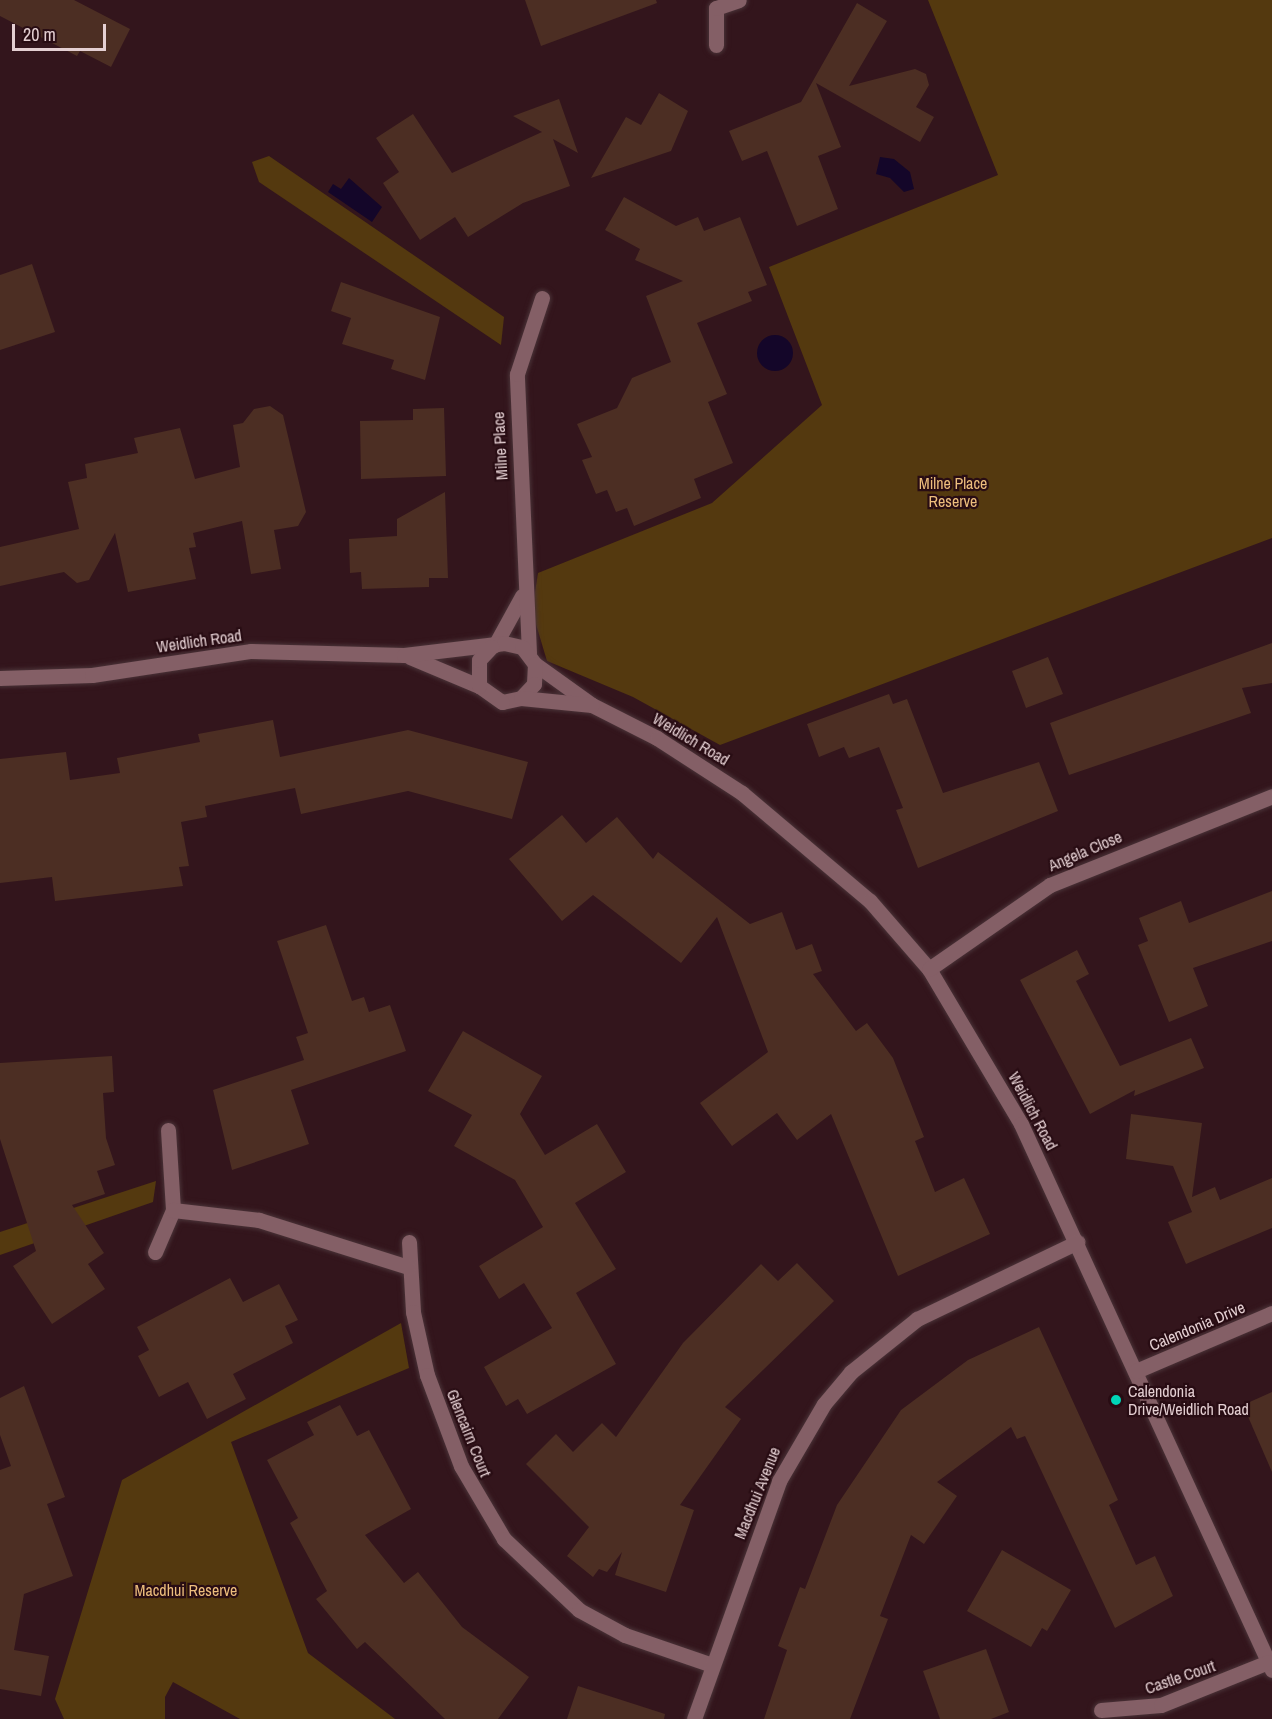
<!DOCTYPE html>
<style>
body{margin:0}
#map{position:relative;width:1272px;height:1719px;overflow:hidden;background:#33151c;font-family:"Archivo Narrow",sans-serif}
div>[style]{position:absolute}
.green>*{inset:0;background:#54390f}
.water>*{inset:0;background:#140629}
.round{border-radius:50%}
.building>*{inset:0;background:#4c2e23}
.roads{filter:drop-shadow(0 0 2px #4a3338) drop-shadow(0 0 2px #4a3338)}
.minor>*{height:15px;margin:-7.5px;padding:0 7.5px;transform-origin:7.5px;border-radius:7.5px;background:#845f66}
.dots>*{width:16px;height:16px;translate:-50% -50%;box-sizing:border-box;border:3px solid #280c13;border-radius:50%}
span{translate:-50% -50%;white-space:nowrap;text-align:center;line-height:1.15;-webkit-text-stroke:4.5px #280c13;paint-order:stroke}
.street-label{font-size:16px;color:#e4cfd2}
.park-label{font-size:16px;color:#edbe7d}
.poi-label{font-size:16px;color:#e4cfd2}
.left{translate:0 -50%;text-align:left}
.scale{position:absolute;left:12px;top:24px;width:94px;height:27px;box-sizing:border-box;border:3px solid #e4cfd2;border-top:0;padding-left:8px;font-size:18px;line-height:21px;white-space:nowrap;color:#e4cfd2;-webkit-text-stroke:4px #280c13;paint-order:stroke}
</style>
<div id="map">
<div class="green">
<div style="clip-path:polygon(928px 0,1272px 0,1272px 538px,720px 745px,633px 697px,547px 661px,532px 611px,538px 573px,712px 503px,822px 405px,769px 267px,998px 175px)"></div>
<div style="clip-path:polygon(269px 156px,504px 317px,501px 345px,259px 182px,252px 162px)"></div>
<div style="clip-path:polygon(156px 1181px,153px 1202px,0 1255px,0 1232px)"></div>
<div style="clip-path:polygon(401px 1323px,409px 1368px,231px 1442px,308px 1653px,395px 1719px,240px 1719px,173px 1682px,165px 1697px,165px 1719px,64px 1719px,55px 1699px,122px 1480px)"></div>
</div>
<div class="water">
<div style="clip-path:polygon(880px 157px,894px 159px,910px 172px,914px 189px,904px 192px,890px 178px,876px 174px)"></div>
<div style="clip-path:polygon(349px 178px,382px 207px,372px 222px,328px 192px,333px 184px,341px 189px)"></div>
<div class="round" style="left:757px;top:335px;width:36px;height:36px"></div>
</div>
<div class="building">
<div style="clip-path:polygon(0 0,74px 0,130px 29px,111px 67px,80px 51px,77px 56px,0 16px)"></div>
<div style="clip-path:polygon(525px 0,656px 0,657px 3px,541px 46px)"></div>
<div style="clip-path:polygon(857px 3px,887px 21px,849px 86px,915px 69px,926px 74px,929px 85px,916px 107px,934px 117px,920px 142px,816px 83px,841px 147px,818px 156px,838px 209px,797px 226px,767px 151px,742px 161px,729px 131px,801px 102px)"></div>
<div style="clip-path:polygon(659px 93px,688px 111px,671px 151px,591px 178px,626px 117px,641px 125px)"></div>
<div style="clip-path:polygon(559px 99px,578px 153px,553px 139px,570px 186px,523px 203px,468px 237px,455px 217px,420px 240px,383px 183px,399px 172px,376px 138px,413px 114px,452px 173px,542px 132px,513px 116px)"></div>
<div style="clip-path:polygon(624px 197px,676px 226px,698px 217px,704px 231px,740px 217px,767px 285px,748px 292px,752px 301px,697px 323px,727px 394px,708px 402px,733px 463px,694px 479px,701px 498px,634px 526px,627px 508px,616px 512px,607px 490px,596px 494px,582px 460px,592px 457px,577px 424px,617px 408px,632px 378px,671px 362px,646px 296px,683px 281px,635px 260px,640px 249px,605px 230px)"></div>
<div style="clip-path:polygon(32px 264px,55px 332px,0 350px,0 275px)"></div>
<div style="clip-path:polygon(341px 282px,440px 317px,425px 380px,391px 369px,394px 360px,342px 344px,351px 318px,331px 311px)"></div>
<div style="clip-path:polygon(270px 406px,283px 415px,306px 512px,298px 526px,274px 530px,281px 569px,251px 574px,242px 521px,193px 533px,196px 547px,189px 548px,196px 579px,128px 592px,115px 533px,89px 580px,77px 583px,64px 572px,0 586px,0 547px,79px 529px,68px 482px,87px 478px,85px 464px,138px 453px,134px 438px,180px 428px,195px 479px,240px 467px,233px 425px,243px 423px,254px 409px)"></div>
<div style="clip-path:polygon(444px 408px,446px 476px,361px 479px,360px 421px,413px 420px,413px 409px)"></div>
<div style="clip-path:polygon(445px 492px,448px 578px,429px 578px,429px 587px,362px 589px,361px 572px,350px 573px,349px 539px,397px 536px,397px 519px)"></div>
<div style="clip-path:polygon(1272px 643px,1272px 683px,1242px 688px,1251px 713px,1069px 775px,1050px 723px)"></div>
<div style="clip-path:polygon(1048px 657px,1063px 694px,1026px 708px,1012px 671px)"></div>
<div style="clip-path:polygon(889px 694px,893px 704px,907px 699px,943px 793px,1039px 762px,1058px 811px,918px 868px,896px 810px,903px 808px,879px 747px,849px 758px,844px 747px,819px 757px,807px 724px)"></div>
<div style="clip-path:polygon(273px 720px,280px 757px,408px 730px,528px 762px,512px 819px,408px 791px,301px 814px,295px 788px,205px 806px,207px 817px,181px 822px,189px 866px,179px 867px,183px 886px,55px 901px,52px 877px,0 883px,0 759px,66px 752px,70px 780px,120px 773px,117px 758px,200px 742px,198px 734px)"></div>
<div style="clip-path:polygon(562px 815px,586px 843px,617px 817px,653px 859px,658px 852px,750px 924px,782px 912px,796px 950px,812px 944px,822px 971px,813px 974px,856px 1031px,867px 1023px,893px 1058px,924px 1137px,915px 1141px,935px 1192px,964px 1178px,990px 1234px,898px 1276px,831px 1114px,797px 1140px,777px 1113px,732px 1146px,700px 1103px,768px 1052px,717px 917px,681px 963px,593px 895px,562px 921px,509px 859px)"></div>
<div style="clip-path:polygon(1272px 891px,1272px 941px,1193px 968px,1208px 1006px,1169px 1022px,1138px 945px,1148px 941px,1139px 918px,1181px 901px,1189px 923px)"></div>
<div style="clip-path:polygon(326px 925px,352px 1001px,364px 997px,369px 1012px,390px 1005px,406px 1051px,291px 1090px,309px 1144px,232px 1170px,213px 1090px,304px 1060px,296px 1037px,308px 1033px,277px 941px)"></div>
<div style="clip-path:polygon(1077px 950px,1089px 974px,1076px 981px,1120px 1066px,1191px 1038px,1204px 1068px,1134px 1096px,1135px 1090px,1090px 1114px,1020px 980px)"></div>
<div style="clip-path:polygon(463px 1031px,542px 1076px,520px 1114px,545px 1155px,597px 1124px,626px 1172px,575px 1203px,616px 1269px,576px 1293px,616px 1364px,527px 1414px,518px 1399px,506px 1406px,484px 1367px,552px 1328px,524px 1283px,499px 1299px,479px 1266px,543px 1227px,515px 1180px,454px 1146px,472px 1115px,428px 1091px)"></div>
<div style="clip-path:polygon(112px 1056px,114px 1092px,103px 1093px,106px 1138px,115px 1165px,97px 1171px,105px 1194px,72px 1205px,104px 1253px,88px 1264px,105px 1289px,52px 1324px,13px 1266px,36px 1251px,0 1139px,0 1063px)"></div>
<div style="clip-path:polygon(1131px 1114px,1202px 1123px,1192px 1197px,1215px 1187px,1220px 1200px,1272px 1178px,1272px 1228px,1186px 1264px,1168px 1222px,1192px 1212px,1173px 1166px,1126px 1159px)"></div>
<div style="clip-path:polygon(797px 1263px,834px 1301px,725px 1407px,741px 1419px,680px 1505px,694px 1510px,666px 1592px,615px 1575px,622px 1552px,607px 1572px,599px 1569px,593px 1577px,567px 1556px,589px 1527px,526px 1464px,556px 1434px,573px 1452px,602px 1423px,616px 1437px,683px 1343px,761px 1264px,778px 1281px)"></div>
<div style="clip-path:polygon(230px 1278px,243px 1302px,279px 1284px,298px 1320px,285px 1326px,293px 1343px,233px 1374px,246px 1399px,207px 1419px,188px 1382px,159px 1397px,138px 1356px,149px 1350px,137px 1327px)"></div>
<div style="clip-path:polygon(1039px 1327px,1118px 1500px,1109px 1505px,1136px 1565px,1155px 1556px,1173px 1596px,1115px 1628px,1025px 1436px,1017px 1439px,1011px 1427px,937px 1482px,957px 1496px,924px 1544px,911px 1535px,880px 1616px,888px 1619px,850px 1719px,764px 1719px,787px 1650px,778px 1646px,800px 1587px,805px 1589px,837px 1505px,901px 1410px,968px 1360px)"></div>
<div style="clip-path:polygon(24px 1386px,65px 1497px,47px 1504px,73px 1576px,24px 1594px,14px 1650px,49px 1656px,41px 1696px,0 1689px,0 1470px,11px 1466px,0 1435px,0 1398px)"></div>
<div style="clip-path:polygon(1272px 1392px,1272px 1472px,1243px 1405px)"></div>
<div style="clip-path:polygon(340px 1405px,357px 1436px,369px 1430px,411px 1509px,365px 1535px,404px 1583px,418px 1572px,462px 1627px,529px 1677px,498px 1719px,445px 1719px,365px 1642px,357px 1649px,316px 1599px,327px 1591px,290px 1523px,298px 1518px,267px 1460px,314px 1435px,307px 1422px)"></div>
<div style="clip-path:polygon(1002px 1550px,1071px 1590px,1047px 1631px,1042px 1628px,1031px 1647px,967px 1611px)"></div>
<div style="clip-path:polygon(986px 1649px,1009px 1712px,991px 1719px,940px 1719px,923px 1671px)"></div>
<div style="clip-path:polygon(578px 1686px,665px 1714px,664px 1719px,567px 1719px)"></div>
</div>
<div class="roads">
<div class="minor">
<div style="left:716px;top:45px;width:37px;rotate:-90deg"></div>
<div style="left:716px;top:8px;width:24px;rotate:-19deg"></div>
<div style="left:495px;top:645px;width:56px;rotate:-61.1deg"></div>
<div style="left:529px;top:653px;width:279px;rotate:-92.5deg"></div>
<div style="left:517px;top:374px;width:80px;rotate:-71.8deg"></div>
<div style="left:410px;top:657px;width:75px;rotate:22.8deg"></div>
<div style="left:535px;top:664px;width:70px;rotate:35.7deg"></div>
<div style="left:592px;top:705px;width:73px;rotate:26.9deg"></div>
<div style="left:657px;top:738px;width:101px;rotate:32.9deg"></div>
<div style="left:742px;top:793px;width:167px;rotate:40.2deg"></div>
<div style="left:870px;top:901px;width:90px;rotate:49.1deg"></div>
<div style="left:929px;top:969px;width:180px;rotate:59.3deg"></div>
<div style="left:1021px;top:1124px;width:601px;rotate:65.31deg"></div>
<div style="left:0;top:678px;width:92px;rotate:-1.9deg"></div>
<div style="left:92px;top:675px;width:161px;rotate:-8.6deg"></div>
<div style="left:251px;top:651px;width:153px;rotate:1.5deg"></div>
<div style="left:404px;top:655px;width:101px;rotate:-6.8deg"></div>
<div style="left:504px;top:643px;width:18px;rotate:13deg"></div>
<div style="left:522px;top:647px;width:21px;rotate:53deg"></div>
<div style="left:535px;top:664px;width:20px;rotate:93deg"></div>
<div style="left:534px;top:684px;width:19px;rotate:133deg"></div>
<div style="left:521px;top:698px;width:19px;rotate:168deg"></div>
<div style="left:502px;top:702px;width:28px;rotate:-145deg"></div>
<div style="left:479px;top:686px;width:26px;rotate:-90deg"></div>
<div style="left:479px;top:660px;width:18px;rotate:-47deg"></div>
<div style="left:521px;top:698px;width:71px;rotate:5.6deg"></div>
<div style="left:929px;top:969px;width:147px;rotate:-34.8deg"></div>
<div style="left:1050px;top:885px;width:239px;rotate:-21.8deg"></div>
<div style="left:168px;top:1130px;width:80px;rotate:86.4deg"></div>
<div style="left:409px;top:1242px;width:70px;rotate:86.7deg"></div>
<div style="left:413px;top:1312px;width:65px;rotate:77.5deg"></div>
<div style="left:427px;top:1375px;width:97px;rotate:69.5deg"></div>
<div style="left:461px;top:1466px;width:85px;rotate:59.5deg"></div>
<div style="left:504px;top:1539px;width:103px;rotate:43.4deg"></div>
<div style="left:579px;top:1610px;width:52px;rotate:28.5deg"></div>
<div style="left:625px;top:1635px;width:92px;rotate:19deg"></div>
<div style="left:155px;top:1252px;width:46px;rotate:-66.8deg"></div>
<div style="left:173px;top:1210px;width:87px;rotate:6.6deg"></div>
<div style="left:259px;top:1220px;width:156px;rotate:17.5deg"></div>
<div style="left:1136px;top:1371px;width:148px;rotate:-23.1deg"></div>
<div style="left:1101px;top:1710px;width:60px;rotate:-4.8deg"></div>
<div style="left:1161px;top:1705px;width:115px;rotate:-21.9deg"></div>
<div style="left:694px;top:1719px;width:253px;rotate:-70.3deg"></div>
<div style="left:779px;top:1481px;width:89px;rotate:-59.7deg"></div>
<div style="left:824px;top:1404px;width:42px;rotate:-49.8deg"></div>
<div style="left:851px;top:1372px;width:85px;rotate:-38.8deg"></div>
<div style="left:917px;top:1319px;width:178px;rotate:-25.6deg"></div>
</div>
</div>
<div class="dots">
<div style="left:1116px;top:1400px;background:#00d5b7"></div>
</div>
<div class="street-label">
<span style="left:500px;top:446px;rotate:-93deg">Milne Place</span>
<span style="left:199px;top:641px;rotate:-8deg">Weidlich Road</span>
<span style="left:691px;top:739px;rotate:31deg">Weidlich Road</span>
<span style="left:1085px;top:851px;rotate:-23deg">Angela Close</span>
<span style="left:1033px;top:1111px;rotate:62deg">Weidlich Road</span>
<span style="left:1197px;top:1326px;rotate:-23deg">Calendonia Drive</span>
<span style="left:469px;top:1433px;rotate:68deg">Glencairn Court</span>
<span style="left:757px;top:1493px;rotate:-68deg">Macdhui Avenue</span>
<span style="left:1180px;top:1677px;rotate:-19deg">Castle Court</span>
</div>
<div class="park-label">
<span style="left:953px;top:492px">Milne Place<br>Reserve</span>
<span style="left:186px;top:1590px">Macdhui Reserve</span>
</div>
<div class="poi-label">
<span class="left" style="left:1128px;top:1400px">Calendonia<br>Drive/Weidlich Road</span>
</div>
<div class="scale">20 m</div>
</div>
